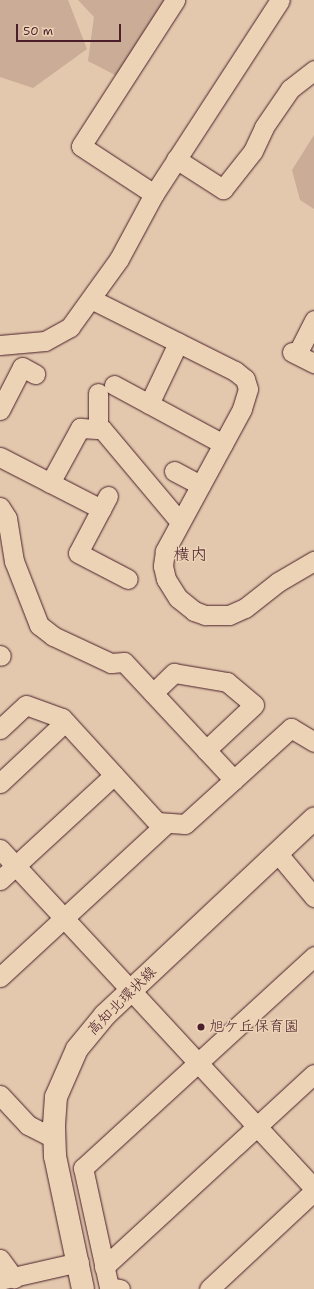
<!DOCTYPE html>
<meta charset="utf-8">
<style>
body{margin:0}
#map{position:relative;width:314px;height:1289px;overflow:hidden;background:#e3c8ad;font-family:"Shantell Sans","Klee One",sans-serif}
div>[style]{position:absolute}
.green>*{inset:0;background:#caac97}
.roads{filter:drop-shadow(0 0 1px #4a1f2b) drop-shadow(0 0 1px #4a1f2b)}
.minor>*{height:19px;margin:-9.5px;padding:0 9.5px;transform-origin:9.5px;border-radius:9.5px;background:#edd3b5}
.major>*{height:22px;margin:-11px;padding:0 11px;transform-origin:11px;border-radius:11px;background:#edd3b5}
.dots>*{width:11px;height:11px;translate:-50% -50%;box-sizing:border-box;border:2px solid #edd3b5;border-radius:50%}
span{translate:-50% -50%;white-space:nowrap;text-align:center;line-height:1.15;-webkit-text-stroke:3px #edd3b5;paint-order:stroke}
.street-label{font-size:15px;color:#4a1f2b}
.poi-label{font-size:15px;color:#4a1f2b}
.left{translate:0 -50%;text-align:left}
.quarter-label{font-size:17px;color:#4a1f2b}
.scale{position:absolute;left:16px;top:24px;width:105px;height:18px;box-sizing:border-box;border:2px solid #4a1f2b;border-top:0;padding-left:5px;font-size:12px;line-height:14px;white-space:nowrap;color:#4a1f2b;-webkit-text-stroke:3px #edd3b5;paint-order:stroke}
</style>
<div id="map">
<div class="green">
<div style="clip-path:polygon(0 0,68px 0,87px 49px,33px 88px,0 77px)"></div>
<div style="clip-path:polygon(78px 0,166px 0,117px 76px,88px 61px,94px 17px)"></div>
<div style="clip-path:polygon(314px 135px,314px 209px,300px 200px,292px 170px)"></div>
</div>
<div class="roads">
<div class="minor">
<div style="left:176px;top:159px;width:56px;rotate:32.6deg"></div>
<div style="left:223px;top:189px;width:48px;rotate:-51.7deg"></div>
<div style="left:253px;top:151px;width:26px;rotate:-65deg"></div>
<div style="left:264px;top:127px;width:46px;rotate:-55.6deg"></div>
<div style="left:290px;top:89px;width:31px;rotate:-38deg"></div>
<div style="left:154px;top:194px;width:87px;rotate:-146.7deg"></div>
<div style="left:81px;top:146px;width:174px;rotate:-57.2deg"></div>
<div style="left:91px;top:299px;width:161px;rotate:26.6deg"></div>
<div style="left:235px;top:371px;width:13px;rotate:39deg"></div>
<div style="left:245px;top:379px;width:10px;rotate:73deg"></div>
<div style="left:248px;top:389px;width:21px;rotate:107deg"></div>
<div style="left:242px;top:409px;width:162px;rotate:118.5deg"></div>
<div style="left:165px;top:551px;width:15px;rotate:98deg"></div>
<div style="left:163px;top:566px;width:13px;rotate:77deg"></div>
<div style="left:166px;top:579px;width:22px;rotate:58deg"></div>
<div style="left:178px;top:598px;width:21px;rotate:39deg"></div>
<div style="left:194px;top:611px;width:12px;rotate:20deg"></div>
<div style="left:205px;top:615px;width:24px"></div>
<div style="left:229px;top:615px;width:17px;rotate:-24deg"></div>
<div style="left:245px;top:608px;width:42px;rotate:-38.2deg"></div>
<div style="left:278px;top:582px;width:42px;rotate:-30.3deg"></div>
<div style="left:0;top:345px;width:45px;rotate:-5.1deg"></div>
<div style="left:45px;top:341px;width:29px;rotate:-29deg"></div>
<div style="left:70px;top:327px;width:84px;rotate:-54.2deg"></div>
<div style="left:119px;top:259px;width:74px;rotate:-61.7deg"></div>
<div style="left:154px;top:194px;width:231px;rotate:-57deg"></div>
<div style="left:292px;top:352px;width:25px;rotate:27deg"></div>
<div style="left:297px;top:354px;width:38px;rotate:-63deg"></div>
<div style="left:114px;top:385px;width:124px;rotate:28.4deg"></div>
<div style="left:98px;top:393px;width:36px;rotate:90deg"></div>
<div style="left:149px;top:404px;width:68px;rotate:-64.6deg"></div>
<div style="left:0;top:410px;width:48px;rotate:-62.9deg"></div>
<div style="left:22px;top:367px;width:15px;rotate:28deg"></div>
<div style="left:0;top:457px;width:114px;rotate:27.2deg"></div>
<div style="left:174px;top:471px;width:30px;rotate:28deg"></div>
<div style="left:50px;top:483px;width:63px;rotate:-61.4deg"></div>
<div style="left:80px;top:428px;width:22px;rotate:3deg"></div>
<div style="left:102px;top:429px;width:121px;rotate:50deg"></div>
<div style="left:108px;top:496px;width:64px;rotate:117.8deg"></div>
<div style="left:78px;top:553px;width:56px;rotate:27.5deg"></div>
<div style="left:0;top:507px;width:13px;rotate:58deg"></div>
<div style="left:7px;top:518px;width:44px;rotate:80.8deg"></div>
<div style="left:14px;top:561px;width:69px;rotate:68.7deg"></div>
<div style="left:39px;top:625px;width:18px;rotate:38deg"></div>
<div style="left:53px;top:636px;width:64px;rotate:25deg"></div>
<div style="left:111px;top:663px;width:13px;rotate:-4deg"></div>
<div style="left:124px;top:662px;width:161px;rotate:47deg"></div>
<div style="left:0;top:655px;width:1px;rotate:45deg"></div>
<div style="left:153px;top:693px;width:29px;rotate:-44deg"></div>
<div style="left:174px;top:673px;width:54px;rotate:9.6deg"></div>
<div style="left:227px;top:682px;width:35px;rotate:40deg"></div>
<div style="left:254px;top:705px;width:66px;rotate:136.8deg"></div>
<div style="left:0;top:729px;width:35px;rotate:-43deg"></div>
<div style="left:26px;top:705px;width:38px;rotate:20deg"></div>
<div style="left:62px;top:718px;width:141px;rotate:47.6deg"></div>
<div style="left:157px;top:822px;width:28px;rotate:4deg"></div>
<div style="left:185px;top:824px;width:143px;rotate:-42.2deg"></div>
<div style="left:291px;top:728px;width:27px;rotate:31deg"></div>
<div style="left:0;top:783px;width:89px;rotate:-43.2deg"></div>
<div style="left:0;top:849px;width:462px;rotate:47.2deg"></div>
<div style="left:279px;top:855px;width:55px;rotate:50.2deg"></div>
<div style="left:0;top:880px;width:155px;rotate:-42.6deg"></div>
<div style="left:0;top:977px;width:227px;rotate:-42.7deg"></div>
<div style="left:0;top:1095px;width:41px;rotate:47deg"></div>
<div style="left:28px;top:1125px;width:30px;rotate:27deg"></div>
<div style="left:0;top:1259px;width:24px;rotate:54deg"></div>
<div style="left:104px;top:1267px;width:285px;rotate:-42.6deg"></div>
<div style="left:0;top:1280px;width:81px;rotate:-12.8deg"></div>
<div style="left:120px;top:1289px;width:11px;rotate:-170deg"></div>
<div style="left:109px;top:1287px;width:122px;rotate:-102.3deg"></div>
<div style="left:83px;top:1168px;width:314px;rotate:-42.5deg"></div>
<div style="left:209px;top:1289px;width:144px;rotate:-43deg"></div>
</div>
<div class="major">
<div style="left:83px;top:1289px;width:136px;rotate:-101.9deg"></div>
<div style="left:55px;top:1156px;width:31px;rotate:-92deg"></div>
<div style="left:54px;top:1125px;width:28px;rotate:-86deg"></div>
<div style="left:56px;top:1097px;width:52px;rotate:-66.4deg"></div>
<div style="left:77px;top:1049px;width:44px;rotate:-50.5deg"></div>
<div style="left:105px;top:1015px;width:287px;rotate:-43.2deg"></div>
</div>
</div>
<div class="dots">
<div style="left:201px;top:1027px;background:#4a1f2b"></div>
</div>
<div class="street-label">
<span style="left:122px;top:1001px;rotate:-45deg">高知北環状線</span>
</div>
<div class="poi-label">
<span class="left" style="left:209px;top:1027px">旭ケ丘保育園</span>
</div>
<div class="quarter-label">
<span style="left:190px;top:555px">横内</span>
</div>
<div class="scale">50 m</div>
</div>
